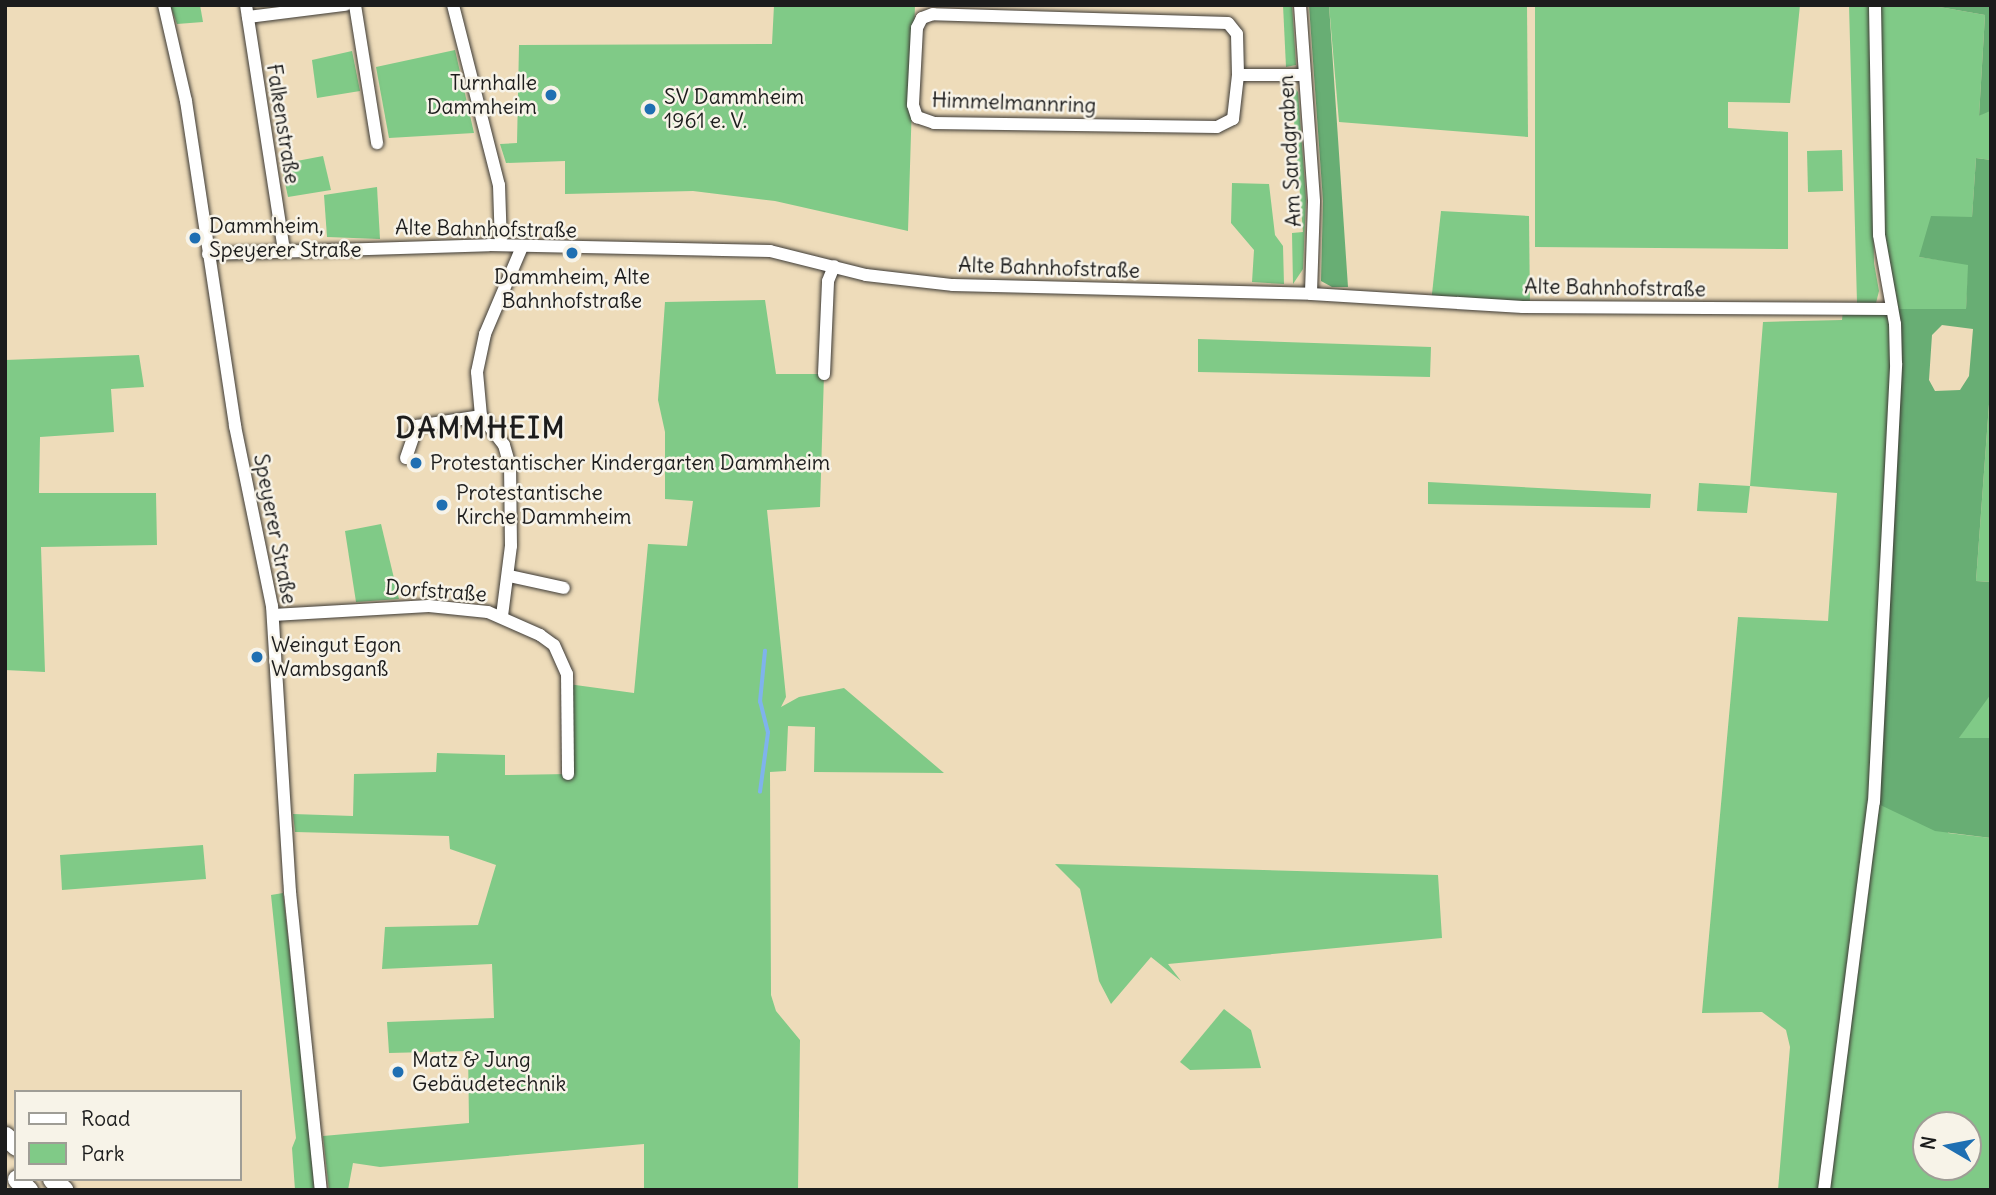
<!DOCTYPE html>
<meta charset="utf-8">
<style>
body{margin:0}
#map{position:relative;width:1996px;height:1195px;overflow:hidden;background:#eedcba;font-family:Delius,sans-serif}
div>[style]{position:absolute}
.green>*{inset:0;background:#80ca87}
.forest>*{inset:0;background:#68ae74}
.stream>*{height:3.5px;margin:-1.75px;padding:0 1.75px;transform-origin:1.75px;border-radius:1.75px;background:#7fb3ed}
.roads{filter:drop-shadow(0 0 2px #3c3934) drop-shadow(0 0 2px #3c3934)}
.minor>*{height:12px;margin:-6px;padding:0 6px;transform-origin:6px;border-radius:6px;background:#fff}
.highway>*{height:19px;margin:-9.5px;padding:0 9.5px;transform-origin:9.5px;border-radius:9.5px;background:#fff}
.dots>*{width:19px;height:19px;translate:-50% -50%;box-sizing:border-box;border:4px solid #f7f3e8;border-radius:50%}
span{translate:-50% -50%;white-space:nowrap;text-align:center;line-height:1.15;-webkit-text-stroke:5px #f7f3e8;paint-order:stroke}
.poi-label{font-size:21px;color:#1c1c1c}
.right{translate:-100% -50%;text-align:right}
.left{translate:0 -50%;text-align:left}
.street-label{font-size:21px;color:#1c1c1c}
.district-label{font-size:28px;color:#1c1c1c;font-weight:700;letter-spacing:2px}
.frame{position:absolute;inset:0;border:7px solid #1c1c1c;pointer-events:none}
.legend{position:absolute;left:14px;top:1090px;width:228px;height:91px;box-sizing:border-box;background:#f7f3e8;border:2px solid #9f9d96;margin:0;padding:9px 12px;list-style:none;font-size:21px;color:#1c1c1c}
.legend li{display:flex;align-items:center;gap:14px;height:35px}
.legend b{width:35px;border:2px solid #9f9d96}
.north{position:absolute;left:1912px;top:1111px;width:70px;height:70px;box-sizing:border-box;background:#f7f3e8;border:2px solid #9f9d96;border-radius:50%;rotate:280deg;font-size:19px;font-weight:700;line-height:28px;text-align:center;color:#1c1c1c}
.north::after{content:'';display:block;margin:auto;width:24px;height:32px;background:#1f6fb2;clip-path:polygon(50% 0,100% 100%,50% 72%,0 100%)}
</style>
<div id="map">
<div class="green">
<div style="clip-path:polygon(170px 5px,200px 5px,203px 22px,177px 24px)"></div>
<div style="clip-path:polygon(774px 5px,915px 5px,908px 231px,775px 201px,693px 191px,565px 194px,565px 161px,506px 163px,500px 144px,517px 143px,519px 45px,772px 44px)"></div>
<div style="clip-path:polygon(1283px 5px,1292px 5px,1296px 65px,1286px 67px)"></div>
<div style="clip-path:polygon(1329px 5px,1527px 5px,1528px 137px,1339px 122px)"></div>
<div style="clip-path:polygon(1535px 5px,1800px 5px,1790px 103px,1728px 102px,1728px 128px,1788px 132px,1788px 249px,1535px 247px)"></div>
<div style="clip-path:polygon(1849px 5px,1870px 5px,1874px 263px,1879px 291px,1876px 303px,1857px 303px)"></div>
<div style="clip-path:polygon(evenodd,1875px 5px,1928px 5px,1985px 15px,1979px 116px,1991px 109px,1991px 160px,1976px 158px,1972px 218px,1919px 257px,1969px 264px,1966px 309px,1893px 309px,1948px 833px,1991px 838px,1991px 1190px,1778px 1190px,1790px 1047px,1786px 1030px,1762px 1012px,1702px 1013px,1738px 617px,1828px 621px,1837px 493px,1750px 486px,1747px 513px,1697px 511px,1699px 483px,1750px 486px,1763px 322px,1842px 320px,1843px 310px,1892px 308px,1883px 268px,1875px 5px,1926px 1125px,1968px 1125px,1968px 1167px,1926px 1167px,1926px 1125px)"></div>
<div style="clip-path:polygon(455px 50px,474px 133px,389px 138px,376px 67px)"></div>
<div style="clip-path:polygon(352px 51px,360px 91px,317px 98px,312px 60px)"></div>
<div style="clip-path:polygon(1291px 84px,1298px 92px,1306px 199px,1303px 269px,1293px 284px,1292px 233px,1303px 232px)"></div>
<div style="clip-path:polygon(1842px 150px,1843px 191px,1808px 192px,1807px 151px)"></div>
<div style="clip-path:polygon(323px 156px,331px 190px,288px 197px,281px 164px)"></div>
<div style="clip-path:polygon(1232px 183px,1269px 184px,1275px 235px,1283px 246px,1284px 284px,1252px 282px,1254px 250px,1231px 223px)"></div>
<div style="clip-path:polygon(377px 187px,380px 239px,327px 237px,324px 195px)"></div>
<div style="clip-path:polygon(1441px 211px,1529px 216px,1530px 307px,1431px 303px)"></div>
<div style="clip-path:polygon(765px 300px,776px 374px,824px 374px,820px 507px,767px 510px,786px 697px,781px 707px,799px 697px,844px 688px,944px 773px,814px 772px,815px 727px,788px 726px,786px 771px,770px 772px,771px 995px,776px 1011px,800px 1040px,798px 1190px,644px 1190px,644px 1144px,380px 1167px,353px 1163px,348px 1190px,329px 1190px,323px 1136px,469px 1123px,468px 1051px,389px 1053px,387px 1022px,494px 1018px,492px 964px,382px 969px,385px 927px,478px 925px,496px 865px,450px 849px,449px 836px,295px 832px,293px 814px,353px 816px,354px 774px,436px 772px,437px 753px,505px 755px,505px 775px,568px 774px,568px 684px,634px 693px,648px 544px,687px 546px,693px 501px,665px 499px,665px 432px,658px 400px,665px 302px)"></div>
<div style="clip-path:polygon(1198px 339px,1431px 347px,1430px 377px,1198px 372px)"></div>
<div style="clip-path:polygon(139px 355px,144px 387px,111px 389px,114px 432px,40px 437px,39px 493px,156px 493px,157px 545px,41px 547px,45px 672px,5px 670px,5px 360px)"></div>
<div style="clip-path:polygon(1991px 377px,1991px 582px,1976px 581px)"></div>
<div style="clip-path:polygon(1428px 482px,1651px 494px,1650px 508px,1428px 504px)"></div>
<div style="clip-path:polygon(381px 524px,399px 599px,356px 602px,345px 531px)"></div>
<div style="clip-path:polygon(1991px 694px,1991px 738px,1958px 739px,1987px 696px)"></div>
<div style="clip-path:polygon(203px 845px,206px 879px,62px 890px,60px 855px)"></div>
<div style="clip-path:polygon(1055px 864px,1438px 875px,1442px 938px,1168px 964px,1181px 981px,1151px 957px,1111px 1004px,1099px 981px,1080px 889px)"></div>
<div style="clip-path:polygon(283px 893px,312px 1152px,314px 1190px,295px 1190px,292px 1148px,296px 1138px,271px 895px)"></div>
<div style="clip-path:polygon(1224px 1009px,1251px 1030px,1261px 1068px,1190px 1070px,1180px 1062px)"></div>
</div>
<div class="forest">
<div style="clip-path:polygon(1309px 5px,1329px 5px,1348px 287px,1332px 287px,1321px 281px,1323px 201px)"></div>
<div style="clip-path:polygon(1928px 5px,1991px 5px,1990px 111px,1979px 116px,1985px 15px)"></div>
<div style="clip-path:polygon(evenodd,1976px 158px,1991px 160px,1991px 377px,1976px 581px,1991px 582px,1991px 694px,1959px 738px,1991px 738px,1991px 838px,1935px 831px,1874px 802px,1892px 309px,1966px 309px,1968px 265px,1919px 257px,1931px 216px,1972px 217px,1976px 158px,1942px 325px,1973px 329px,1969px 376px,1960px 390px,1935px 391px,1929px 380px,1932px 335px,1942px 325px)"></div>
</div>
<div class="stream">
<div style="left:760px;top:792px;width:60px;rotate:-82.3deg"></div>
<div style="left:768px;top:733px;width:32px;rotate:-104deg"></div>
<div style="left:760px;top:702px;width:51px;rotate:-84.4deg"></div>
</div>
<div class="roads">
<div class="minor">
<div style="left:164px;top:5px;width:98px;rotate:77.1deg"></div>
<div style="left:186px;top:101px;width:329px;rotate:81.4deg"></div>
<div style="left:235px;top:426px;width:184px;rotate:78.4deg"></div>
<div style="left:272px;top:606px;width:287px;rotate:86.4deg"></div>
<div style="left:290px;top:892px;width:300px;rotate:84.1deg"></div>
<div style="left:246px;top:5px;width:248px;rotate:81.2deg"></div>
<div style="left:355px;top:5px;width:140px;rotate:80.9deg"></div>
<div style="left:453px;top:5px;width:186px;rotate:75.7deg"></div>
<div style="left:499px;top:185px;width:60px;rotate:88.1deg"></div>
<div style="left:1300px;top:5px;width:197px;rotate:85.9deg"></div>
<div style="left:1314px;top:202px;width:92px;rotate:91.9deg"></div>
<div style="left:248px;top:17px;width:98px;rotate:-7.1deg"></div>
<div style="left:1238px;top:75px;width:41px;rotate:-91.4deg"></div>
<div style="left:1237px;top:34px;width:14px;rotate:-129deg"></div>
<div style="left:1228px;top:23px;width:295px;rotate:-178.3deg"></div>
<div style="left:933px;top:14px;width:12px;rotate:160deg"></div>
<div style="left:922px;top:18px;width:11px;rotate:117deg"></div>
<div style="left:917px;top:28px;width:77px;rotate:93deg"></div>
<div style="left:913px;top:105px;width:13px;rotate:72deg"></div>
<div style="left:917px;top:117px;width:18px;rotate:19deg"></div>
<div style="left:934px;top:123px;width:283px;rotate:0.8deg"></div>
<div style="left:1217px;top:127px;width:18px;rotate:-27deg"></div>
<div style="left:1233px;top:119px;width:44px;rotate:-83.5deg"></div>
<div style="left:1238px;top:75px;width:67px"></div>
<div style="left:208px;top:254px;width:281px;rotate:-1.8deg"></div>
<div style="left:489px;top:245px;width:281px;rotate:1.2deg"></div>
<div style="left:770px;top:251px;width:99px;rotate:14deg"></div>
<div style="left:866px;top:275px;width:88px;rotate:6.6deg"></div>
<div style="left:953px;top:285px;width:358px;rotate:1.4deg"></div>
<div style="left:1311px;top:294px;width:212px;rotate:3.5deg"></div>
<div style="left:1523px;top:307px;width:369px;rotate:0.3deg"></div>
<div style="left:824px;top:374px;width:93px;rotate:-87.5deg"></div>
<div style="left:828px;top:281px;width:16px;rotate:-68deg"></div>
<div style="left:406px;top:458px;width:34px;rotate:-71deg"></div>
<div style="left:417px;top:426px;width:65px;rotate:-8.9deg"></div>
<div style="left:509px;top:576px;width:56px;rotate:12.3deg"></div>
<div style="left:273px;top:615px;width:156px;rotate:-3.3deg"></div>
<div style="left:429px;top:606px;width:59px;rotate:5.8deg"></div>
<div style="left:488px;top:612px;width:57px;rotate:23.9deg"></div>
<div style="left:540px;top:635px;width:17px;rotate:36deg"></div>
<div style="left:554px;top:645px;width:32px;rotate:66deg"></div>
<div style="left:567px;top:674px;width:100px;rotate:89.4deg"></div>
<div style="left:502px;top:616px;width:71px;rotate:-82.7deg"></div>
<div style="left:511px;top:546px;width:80px;rotate:-90.7deg"></div>
<div style="left:510px;top:466px;width:22px;rotate:-106deg"></div>
<div style="left:504px;top:445px;width:37px;rotate:-128deg"></div>
<div style="left:481px;top:416px;width:44px;rotate:-95.2deg"></div>
<div style="left:477px;top:372px;width:39px;rotate:-78deg"></div>
<div style="left:485px;top:334px;width:95px;rotate:-67deg"></div>
<div style="left:1824px;top:1190px;width:391px;rotate:-82.7deg"></div>
<div style="left:1874px;top:802px;width:439px;rotate:-87.1deg"></div>
<div style="left:1896px;top:364px;width:40px;rotate:-91.4deg"></div>
<div style="left:1895px;top:324px;width:90px;rotate:-100.2deg"></div>
<div style="left:1879px;top:235px;width:230px;rotate:-91deg"></div>
</div>
<div class="highway">
<div style="left:5px;top:1136px;width:15px;rotate:42deg"></div>
<div style="left:17px;top:1179px;width:16px;rotate:45deg"></div>
<div style="left:52px;top:1179px;width:16px;rotate:43deg"></div>
</div>
</div>
<div class="dots">
<div style="left:551px;top:95px;background:#1f6fb2"></div>
<div style="left:650px;top:109px;background:#1f6fb2"></div>
<div style="left:195px;top:238px;background:#1f6fb2"></div>
<div style="left:572px;top:253px;background:#1f6fb2"></div>
<div style="left:416px;top:463px;background:#1f6fb2"></div>
<div style="left:442px;top:505px;background:#1f6fb2"></div>
<div style="left:257px;top:657px;background:#1f6fb2"></div>
<div style="left:398px;top:1072px;background:#1f6fb2"></div>
</div>
<div class="poi-label">
<span class="right" style="left:537px;top:95px">Turnhalle<br>Dammheim</span>
<span class="left" style="left:664px;top:109px">SV Dammheim<br>1961 e. V.</span>
<span class="left" style="left:209px;top:238px">Dammheim,<br>Speyerer Straße</span>
<span style="left:572px;top:289px">Dammheim, Alte<br>Bahnhofstraße</span>
<span class="left" style="left:430px;top:463px">Protestantischer Kindergarten Dammheim</span>
<span class="left" style="left:456px;top:505px">Protestantische<br>Kirche Dammheim</span>
<span class="left" style="left:271px;top:657px">Weingut Egon<br>Wambsganß</span>
<span class="left" style="left:412px;top:1072px">Matz &amp; Jung<br>Gebäudetechnik</span>
</div>
<div class="street-label">
<span style="left:1014px;top:103px;rotate:2deg">Himmelmannring</span>
<span style="left:283px;top:124px;rotate:81deg">Falkenstraße</span>
<span style="left:1290px;top:151px;rotate:-93deg">Am Sandgraben</span>
<span style="left:486px;top:229px;rotate:1deg">Alte Bahnhofstraße</span>
<span style="left:1049px;top:268px;rotate:2deg">Alte Bahnhofstraße</span>
<span style="left:1615px;top:288px;rotate:1deg">Alte Bahnhofstraße</span>
<span style="left:275px;top:529px;rotate:79deg">Speyerer Straße</span>
<span style="left:436px;top:591px;rotate:4deg">Dorfstraße</span>
</div>
<div class="district-label">
<span style="left:481px;top:428px">DAMMHEIM</span>
</div>
<div class="frame"></div>
<ul class="legend">
<li><b style="height:9px;background:#fff"></b>Road</li>
<li><b style="height:19px;background:#80ca87"></b>Park</li>
</ul>
<div class="north">N</div>
</div>
